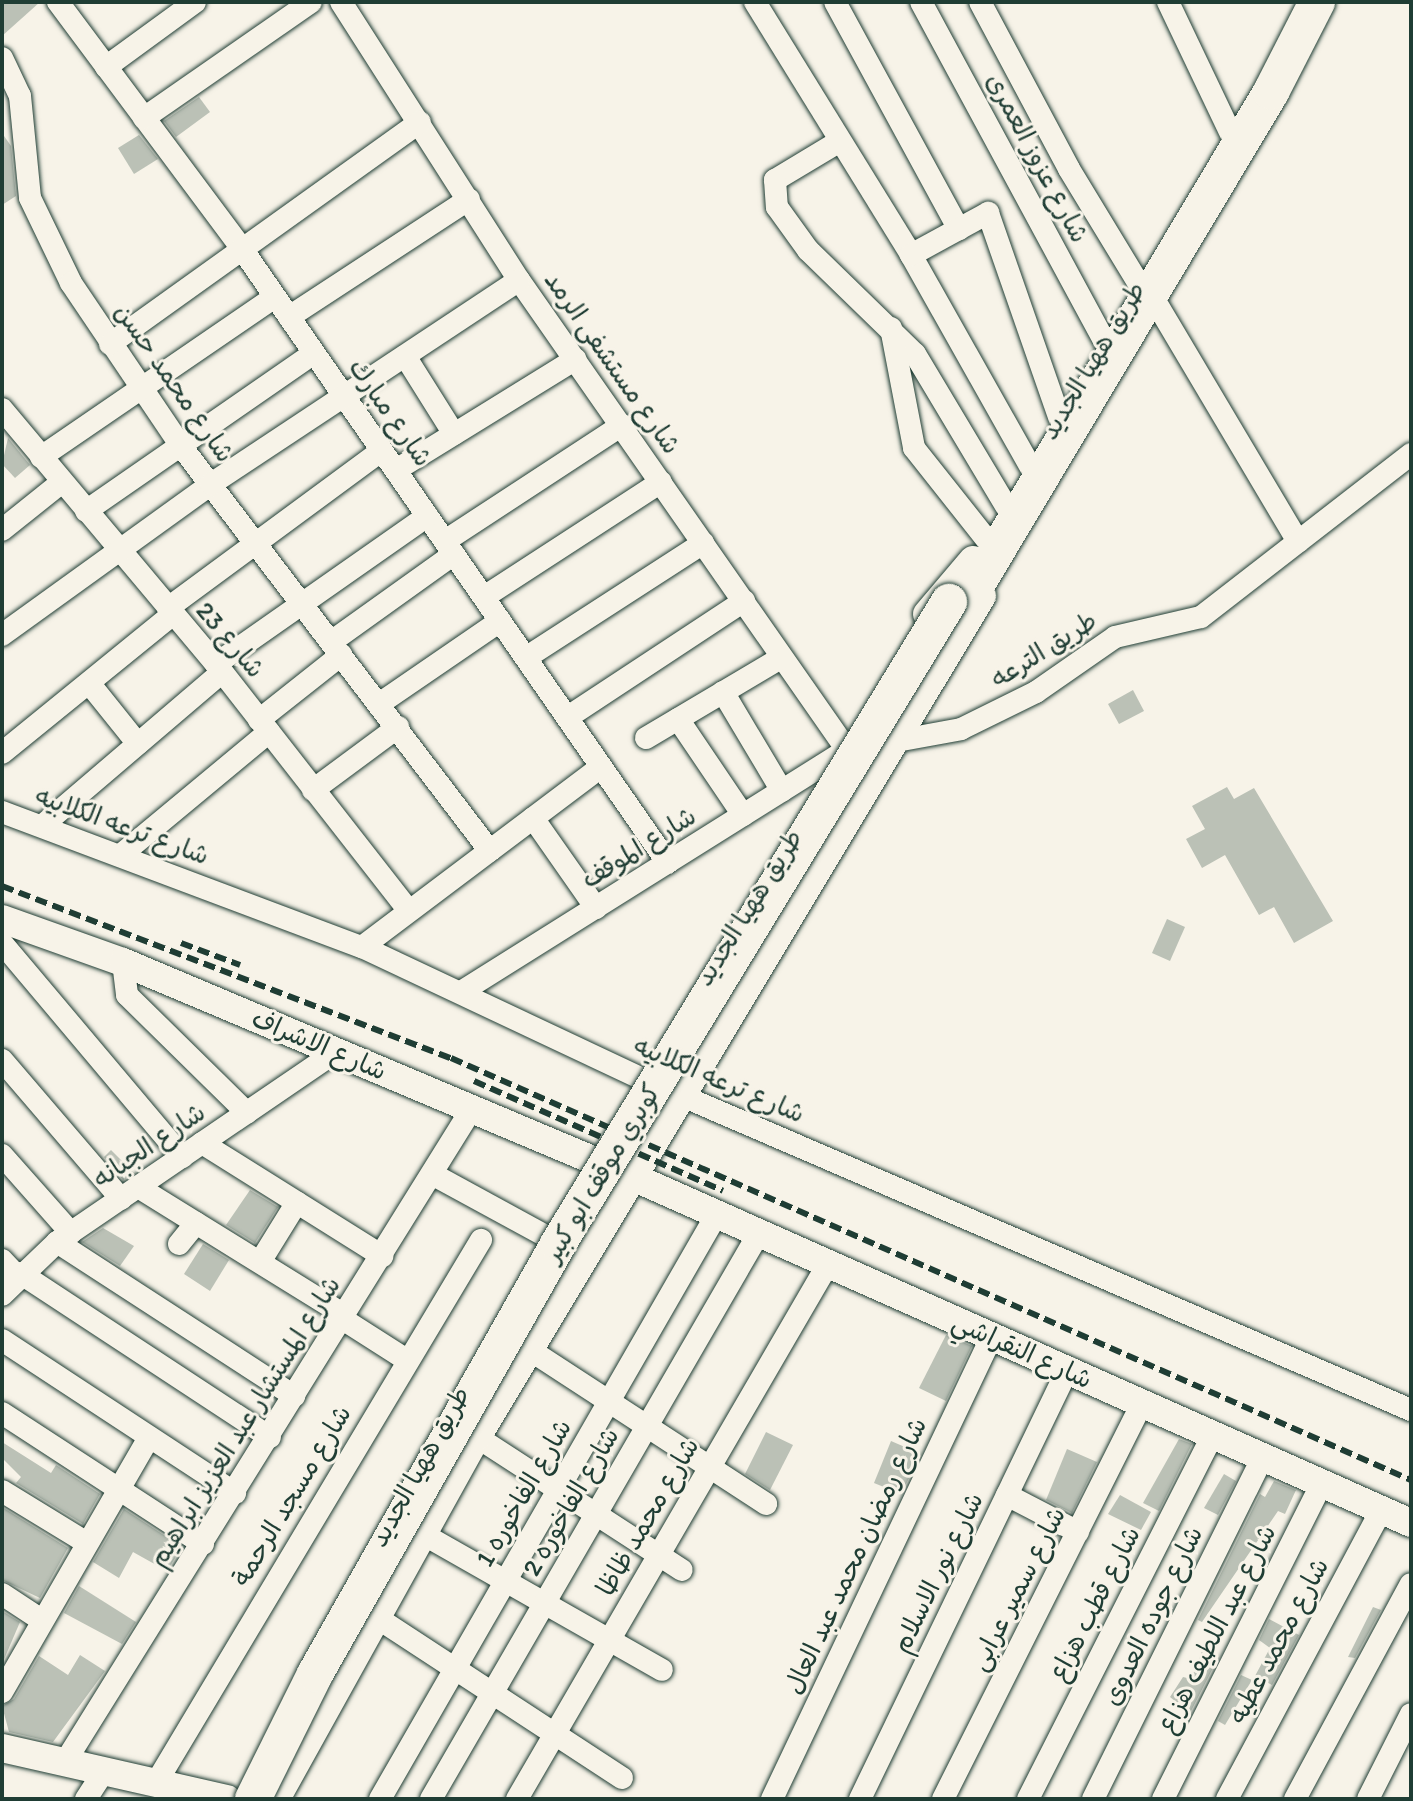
<!DOCTYPE html>
<meta charset="utf-8">
<style>
body{margin:0}
#map{position:relative;width:1413px;height:1801px;overflow:hidden;background:#f7f3e8;font-family:Itim,"Playpen Sans Arabic",sans-serif}
div>[style]{position:absolute}
.building>*{inset:0;background:#bbc1b6}
.roads{filter:drop-shadow(0 0 2px #1f3d34) drop-shadow(0 0 2px #1f3d34)}
.minor>*{height:22px;margin:-11px;padding:0 11px;transform-origin:11px;border-radius:11px;background:#f7f3e8}
.tertiary>*{height:28px;margin:-14px;padding:0 14px;transform-origin:14px;border-radius:14px;background:#f7f3e8}
.primary>*{height:36px;margin:-18px;padding:0 18px;transform-origin:18px;border-radius:18px;background:#f7f3e8}
.rail>*{height:6px;margin-top:-3px;transform-origin:0;background:repeating-linear-gradient(90deg,#1f3d34 0 12px,transparent 0 18px)}
.bridges{filter:drop-shadow(0 0 2px #1f3d34) drop-shadow(0 0 2px #1f3d34)}
.primary-bridge>*{height:36px;margin:-18px;padding:0 18px;transform-origin:18px;border-radius:18px;background:#f7f3e8}
span{translate:-50% -50%;white-space:nowrap;text-align:center;line-height:1.15;-webkit-text-stroke:6px #f7f3e8;paint-order:stroke}
.street-label{font-size:26px;color:#1f3d34}
.frame{position:absolute;inset:0;border:4px solid #1f3d34;pointer-events:none}
</style>
<div id="map">
<div class="building">
<div style="clip-path:polygon(2px 2px,40px 2px,2px 36px)"></div>
<div style="clip-path:polygon(199px 97px,210px 112px,176px 137px,164px 121px)"></div>
<div style="clip-path:polygon(2px 133px,11px 146px,16px 196px,2px 205px)"></div>
<div style="clip-path:polygon(139px 135px,158px 159px,134px 174px,118px 148px)"></div>
<div style="clip-path:polygon(8px 438px,30px 465px,15px 478px,2px 464px)"></div>
<div style="clip-path:polygon(1133px 690px,1144px 711px,1119px 724px,1108px 704px)"></div>
<div style="clip-path:polygon(1227px 787px,1234px 799px,1254px 788px,1333px 921px,1294px 943px,1274px 907px,1259px 915px,1225px 855px,1202px 868px,1186px 839px,1205px 829px,1192px 806px)"></div>
<div style="clip-path:polygon(1167px 919px,1185px 927px,1170px 961px,1152px 953px)"></div>
<div style="clip-path:polygon(111px 1150px,134px 1173px,123px 1180px,104px 1157px)"></div>
<div style="clip-path:polygon(250px 1190px,278px 1207px,255px 1243px,226px 1225px)"></div>
<div style="clip-path:polygon(103px 1228px,134px 1246px,120px 1266px,82px 1242px)"></div>
<div style="clip-path:polygon(203px 1244px,229px 1260px,210px 1291px,184px 1274px)"></div>
<div style="clip-path:polygon(946px 1335px,972px 1346px,946px 1401px,919px 1388px)"></div>
<div style="clip-path:polygon(766px 1432px,793px 1445px,770px 1490px,745px 1474px)"></div>
<div style="clip-path:polygon(1179px 1439px,1192px 1444px,1159px 1511px,1143px 1503px)"></div>
<div style="clip-path:polygon(891px 1441px,921px 1454px,901px 1494px,874px 1483px)"></div>
<div style="clip-path:polygon(2px 1442px,51px 1473px,56px 1465px,100px 1494px,83px 1524px,16px 1483px,21px 1477px,2px 1458px)"></div>
<div style="clip-path:polygon(1067px 1449px,1097px 1462px,1072px 1513px,1046px 1500px)"></div>
<div style="clip-path:polygon(1224px 1474px,1236px 1481px,1218px 1515px,1204px 1508px)"></div>
<div style="clip-path:polygon(1274px 1481px,1296px 1490px,1285px 1514px,1278px 1511px,1202px 1622px,1198px 1620px,1260px 1494px,1265px 1497px)"></div>
<div style="clip-path:polygon(1120px 1495px,1151px 1512px,1141px 1530px,1108px 1514px)"></div>
<div style="clip-path:polygon(2px 1507px,68px 1548px,40px 1598px,2px 1580px)"></div>
<div style="clip-path:polygon(124px 1509px,182px 1547px,167px 1571px,133px 1552px,119px 1578px,93px 1562px)"></div>
<div style="clip-path:polygon(79px 1586px,136px 1622px,122px 1644px,64px 1613px)"></div>
<div style="clip-path:polygon(1373px 1607px,1381px 1610px,1355px 1658px,1348px 1657px)"></div>
<div style="clip-path:polygon(2px 1611px,20px 1622px,2px 1664px)"></div>
<div style="clip-path:polygon(1269px 1619px,1299px 1635px,1272px 1685px,1255px 1676px,1270px 1648px,1259px 1640px)"></div>
<div style="clip-path:polygon(1202px 1651px,1216px 1662px,1190px 1713px,1170px 1697px,1183px 1677px,1191px 1679px)"></div>
<div style="clip-path:polygon(80px 1655px,105px 1671px,53px 1742px,9px 1732px,2px 1706px,14px 1699px,39px 1656px,68px 1675px)"></div>
<div style="clip-path:polygon(1241px 1675px,1252px 1680px,1225px 1725px,1218px 1721px)"></div>
</div>
<div class="roads">
<div class="minor">
<div style="left:58px;top:2px;width:308px;rotate:53.3deg"></div>
<div style="left:242px;top:249px;width:747px;rotate:55.25deg"></div>
<div style="left:341px;top:2px;width:330px;rotate:57.4deg"></div>
<div style="left:519px;top:280px;width:573px;rotate:55.09deg"></div>
<div style="left:755px;top:2px;width:297px;rotate:58.3deg"></div>
<div style="left:911px;top:255px;width:242px;rotate:60.6deg"></div>
<div style="left:835px;top:2px;width:259px;rotate:61.4deg"></div>
<div style="left:921px;top:2px;width:385px;rotate:61.6deg"></div>
<div style="left:980px;top:2px;width:189px;rotate:61.9deg"></div>
<div style="left:1069px;top:169px;width:135px;rotate:58.7deg"></div>
<div style="left:1168px;top:2px;width:144px;rotate:64.5deg"></div>
<div style="left:2px;top:58px;width:42px;rotate:64.7deg"></div>
<div style="left:20px;top:96px;width:102px;rotate:84.4deg"></div>
<div style="left:30px;top:198px;width:94px;rotate:64.2deg"></div>
<div style="left:71px;top:283px;width:197px;rotate:56deg"></div>
<div style="left:181px;top:446px;width:509px;rotate:52.66deg"></div>
<div style="left:106px;top:67px;width:110px;rotate:-36.1deg"></div>
<div style="left:144px;top:118px;width:203px;rotate:-34.8deg"></div>
<div style="left:840px;top:141px;width:76px;rotate:149deg"></div>
<div style="left:775px;top:180px;width:27px;rotate:86deg"></div>
<div style="left:777px;top:207px;width:53px;rotate:54.2deg"></div>
<div style="left:808px;top:250px;width:149px;rotate:44.2deg"></div>
<div style="left:915px;top:354px;width:177px;rotate:59.1deg"></div>
<div style="left:911px;top:255px;width:88px;rotate:-28.6deg"></div>
<div style="left:988px;top:213px;width:216px;rotate:70.8deg"></div>
<div style="left:1151px;top:294px;width:288px;rotate:59.3deg"></div>
<div style="left:289px;top:317px;width:215px;rotate:-33.2deg"></div>
<div style="left:891px;top:328px;width:122px;rotate:79.1deg"></div>
<div style="left:914px;top:448px;width:116px;rotate:51.6deg"></div>
<div style="left:110px;top:344px;width:381px;rotate:-35.6deg"></div>
<div style="left:405px;top:356px;width:92px;rotate:57.9deg"></div>
<div style="left:2px;top:409px;width:333px;rotate:50deg"></div>
<div style="left:216px;top:664px;width:313px;rotate:52deg"></div>
<div style="left:41px;top:457px;width:283px;rotate:-34.4deg"></div>
<div style="left:396px;top:470px;width:211px;rotate:-31.7deg"></div>
<div style="left:86px;top:511px;width:277px;rotate:-34.7deg"></div>
<div style="left:2px;top:530px;width:77px;rotate:-38.7deg"></div>
<div style="left:445px;top:541px;width:212px;rotate:-33.2deg"></div>
<div style="left:484px;top:597px;width:211px;rotate:-33deg"></div>
<div style="left:168px;top:608px;width:265px;rotate:-36.4deg"></div>
<div style="left:2px;top:635px;width:258px;rotate:-35.8deg"></div>
<div style="left:211px;top:484px;width:369px;rotate:-33.5deg"></div>
<div style="left:331px;top:642px;width:151px;rotate:-35.6deg"></div>
<div style="left:527px;top:657px;width:210px;rotate:-32.9deg"></div>
<div style="left:216px;top:664px;width:258px;rotate:-35deg"></div>
<div style="left:89px;top:683px;width:78px;rotate:51.2deg"></div>
<div style="left:723px;top:692px;width:115px;rotate:59.2deg"></div>
<div style="left:379px;top:704px;width:147px;rotate:-34.4deg"></div>
<div style="left:568px;top:717px;width:211px;rotate:-33.4deg"></div>
<div style="left:678px;top:719px;width:116px;rotate:55.9deg"></div>
<div style="left:259px;top:720px;width:105px;rotate:-38.4deg"></div>
<div style="left:646px;top:738px;width:157px;rotate:-30.7deg"></div>
<div style="left:2px;top:753px;width:219px;rotate:-39.1deg"></div>
<div style="left:313px;top:790px;width:106px;rotate:-36.5deg"></div>
<div style="left:2px;top:812px;width:384px;rotate:20.6deg"></div>
<div style="left:362px;top:947px;width:310px;rotate:25.2deg"></div>
<div style="left:643px;top:1079px;width:836px;rotate:23.32deg"></div>
<div style="left:533px;top:818px;width:110px;rotate:55deg"></div>
<div style="left:43px;top:825px;width:235px;rotate:-40.5deg"></div>
<div style="left:122px;top:854px;width:191px;rotate:-39.7deg"></div>
<div style="left:2px;top:943px;width:280px;rotate:49.9deg"></div>
<div style="left:362px;top:947px;width:299px;rotate:-37deg"></div>
<div style="left:123px;top:962px;width:33px;rotate:83deg"></div>
<div style="left:127px;top:995px;width:168px;rotate:44.5deg"></div>
<div style="left:461px;top:992px;width:456px;rotate:-32.1deg"></div>
<div style="left:847px;top:750px;width:116px;rotate:-10.4deg"></div>
<div style="left:961px;top:729px;width:84px;rotate:-26.3deg"></div>
<div style="left:1036px;top:692px;width:96px;rotate:-34.8deg"></div>
<div style="left:1115px;top:637px;width:88px;rotate:-13.1deg"></div>
<div style="left:1201px;top:617px;width:266px;rotate:-37.8deg"></div>
<div style="left:2px;top:1060px;width:183px;rotate:49.4deg"></div>
<div style="left:202px;top:1143px;width:213px;rotate:32.1deg"></div>
<div style="left:2px;top:1155px;width:104px;rotate:48.5deg"></div>
<div style="left:432px;top:1174px;width:136px;rotate:28.6deg"></div>
<div style="left:138px;top:1187px;width:241px;rotate:31.8deg"></div>
<div style="left:57px;top:1242px;width:283px;rotate:33deg"></div>
<div style="left:179px;top:1244px;width:27px;rotate:-51deg"></div>
<div style="left:2px;top:1260px;width:22px;rotate:47deg"></div>
<div style="left:260px;top:1262px;width:70px;rotate:-58.3deg"></div>
<div style="left:20px;top:1273px;width:299px;rotate:33.3deg"></div>
<div style="left:2px;top:1295px;width:76px;rotate:-43.9deg"></div>
<div style="left:57px;top:1242px;width:338px;rotate:-34.3deg"></div>
<div style="left:341px;top:1318px;width:78px;rotate:32.5deg"></div>
<div style="left:2px;top:1340px;width:279px;rotate:33.3deg"></div>
<div style="left:530px;top:1350px;width:282px;rotate:33.1deg"></div>
<div style="left:2px;top:1413px;width:240px;rotate:33.1deg"></div>
<div style="left:477px;top:1437px;width:244px;rotate:33deg"></div>
<div style="left:2px;top:1491px;width:96px;rotate:31.4deg"></div>
<div style="left:1007px;top:1495px;width:80px;rotate:27.5deg"></div>
<div style="left:421px;top:1533px;width:277px;rotate:29.6deg"></div>
<div style="left:2px;top:1594px;width:45px;rotate:33.3deg"></div>
<div style="left:376px;top:1617px;width:294px;rotate:33.2deg"></div>
<div style="left:2px;top:1692px;width:294px;rotate:-60deg"></div>
<div style="left:65px;top:1762px;width:768px;rotate:-58.09deg"></div>
<div style="left:156px;top:1783px;width:633px;rotate:-59.1deg"></div>
<div style="left:86px;top:1799px;width:33px;rotate:-57deg"></div>
<div style="left:380px;top:1799px;width:675px;rotate:-60.06deg"></div>
<div style="left:431px;top:1799px;width:654px;rotate:-59.91deg"></div>
<div style="left:517px;top:1799px;width:619px;rotate:-59.83deg"></div>
<div style="left:772px;top:1799px;width:510px;rotate:-64.59deg"></div>
<div style="left:860px;top:1799px;width:475px;rotate:-64.2deg"></div>
<div style="left:943px;top:1799px;width:442px;rotate:-63.3deg"></div>
<div style="left:1028px;top:1799px;width:408px;rotate:-63.1deg"></div>
<div style="left:1093px;top:1799px;width:382px;rotate:-63.6deg"></div>
<div style="left:1163px;top:1799px;width:354px;rotate:-63.3deg"></div>
<div style="left:1227px;top:1799px;width:327px;rotate:-61.9deg"></div>
<div style="left:1295px;top:1799px;width:244px;rotate:-61.7deg"></div>
<div style="left:1368px;top:1799px;width:95px;rotate:-63.2deg"></div>
</div>
<div class="tertiary">
<div style="left:927px;top:614px;width:71px;rotate:-49.6deg"></div>
<div style="left:2px;top:919px;width:128px;rotate:19.6deg"></div>
<div style="left:123px;top:962px;width:553px;rotate:22.86deg"></div>
<div style="left:633px;top:1177px;width:851px;rotate:23.98deg"></div>
<div style="left:2px;top:1748px;width:231px;rotate:12.8deg"></div>
<div style="left:276px;top:1799px;width:414px;rotate:-61deg"></div>
<div style="left:477px;top:1437px;width:981px;rotate:-59.02deg"></div>
</div>
<div class="primary">
<div style="left:961px;top:611px;width:605px;rotate:-59.15deg"></div>
<div style="left:1271px;top:92px;width:101px;rotate:-62.9deg"></div>
</div>
</div>
<div class="rail">
<div style="left:2px;top:886px;width:481px;rotate:21deg"></div>
<div style="left:451px;top:1058px;width:1049px;rotate:23.73deg"></div>
<div style="left:181px;top:943px;width:63px;rotate:20.4deg"></div>
<div style="left:474px;top:1081px;width:272px;rotate:23.8deg"></div>
</div>
<div class="bridges">
<div class="primary-bridge">
<div style="left:253px;top:1799px;width:140px;rotate:-63.6deg"></div>
<div style="left:315px;top:1674px;width:494px;rotate:-60.5deg"></div>
<div style="left:558px;top:1244px;width:752px;rotate:-58.66deg"></div>
</div>
</div>
<div class="street-label">
<span style="left:1037px;top:158px;rotate:62deg">شارع عزوز العمرى</span>
<span style="left:1093px;top:361px;rotate:-59deg">طريق ههيا الجديد</span>
<span style="left:612px;top:363px;rotate:55deg">شارع مستشفى الرمد</span>
<span style="left:174px;top:383px;rotate:55deg">شارع محمد حسن</span>
<span style="left:390px;top:413px;rotate:55deg">شارع مبارك</span>
<span style="left:230px;top:640px;rotate:50deg">شارع 23</span>
<span style="left:1044px;top:650px;rotate:-32deg">طريق الترعه</span>
<span style="left:122px;top:826px;rotate:20deg">شارع ترعه الكلابيه</span>
<span style="left:639px;top:848px;rotate:-32deg">شارع الموقف</span>
<span style="left:749px;top:908px;rotate:-58deg">طريق ههيا الجديد</span>
<span style="left:319px;top:1045px;rotate:23deg">شارع الاشراف</span>
<span style="left:719px;top:1080px;rotate:23deg">شارع ترعه الكلابيه</span>
<span style="left:149px;top:1146px;rotate:-34deg">شارع الجبانه</span>
<span style="left:602px;top:1173px;rotate:-59deg">كوبري موقف ابو كبير</span>
<span style="left:1022px;top:1351px;rotate:24deg">شارع النقراشي</span>
<span style="left:245px;top:1422px;rotate:-58deg">شارع المستشار عبد العزيز ابراهيم</span>
<span style="left:420px;top:1467px;rotate:-61deg">طريق ههيا الجديد</span>
<span style="left:524px;top:1493px;rotate:-60deg">شارع الفاخوره 1</span>
<span style="left:292px;top:1496px;rotate:-59deg">شارع مسجد الرحمة</span>
<span style="left:571px;top:1502px;rotate:-60deg">شارع الفاخوره 2</span>
<span style="left:648px;top:1517px;rotate:-60deg">شارع محمد ظاظا</span>
<span style="left:856px;top:1556px;rotate:-65deg">شارع رمضان محمد عبد العال</span>
<span style="left:938px;top:1573px;rotate:-64deg">شارع نور الاسلام</span>
<span style="left:1018px;top:1589px;rotate:-63deg">شارع سمير عرابى</span>
<span style="left:1095px;top:1604px;rotate:-63deg">شارع قطب هزاع</span>
<span style="left:1153px;top:1616px;rotate:-64deg">شارع جوده العدوى</span>
<span style="left:1217px;top:1629px;rotate:-63deg">شارع عبد اللطيف هزاع</span>
<span style="left:1279px;top:1641px;rotate:-62deg">شارع محمد عطيه</span>
</div>
<div class="frame"></div>
</div>
